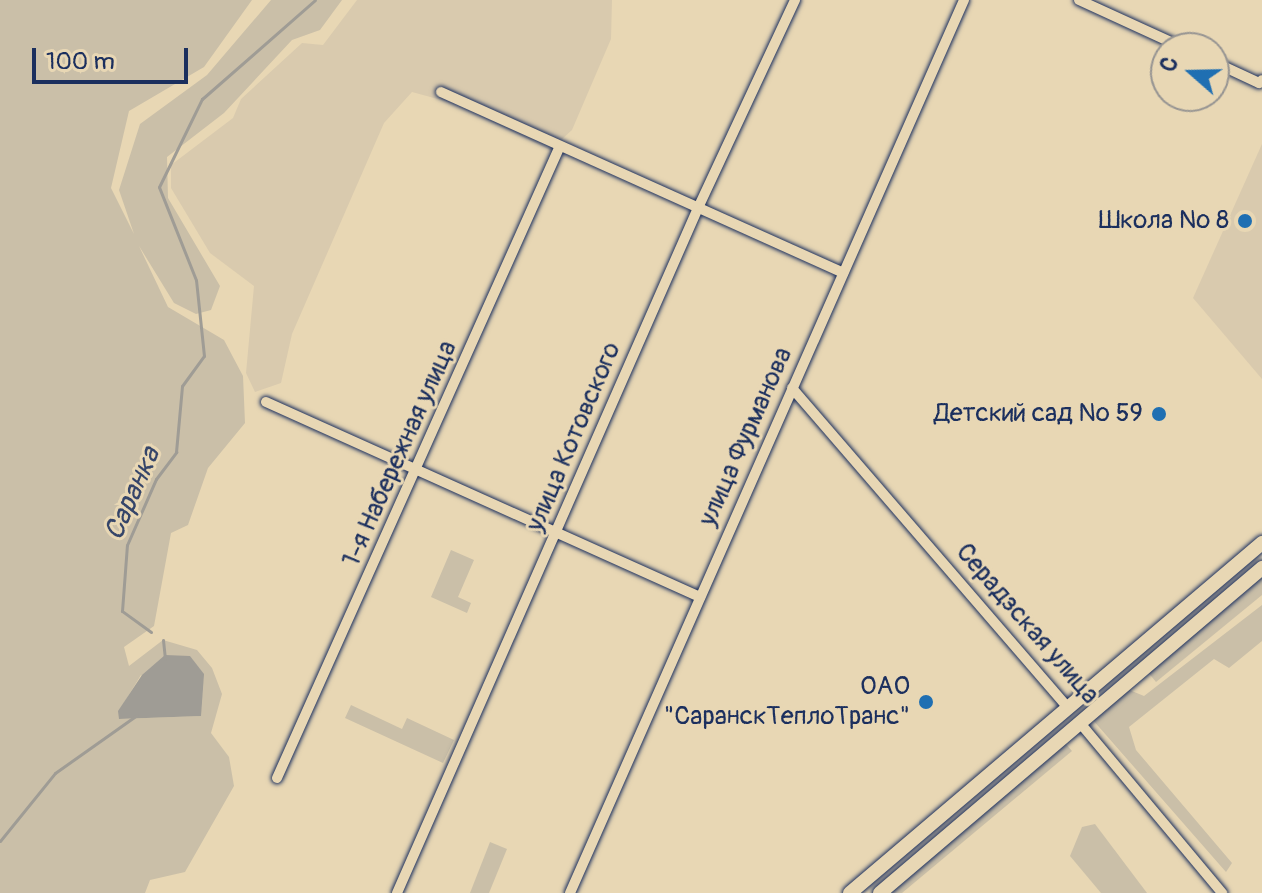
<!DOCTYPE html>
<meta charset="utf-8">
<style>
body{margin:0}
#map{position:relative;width:1262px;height:893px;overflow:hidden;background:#e8d7b4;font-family:Pangolin,sans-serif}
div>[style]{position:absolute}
.built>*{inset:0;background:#d9caae}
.green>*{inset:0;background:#cabfa8}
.water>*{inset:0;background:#9f9c95}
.stream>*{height:3px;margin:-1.5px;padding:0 1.5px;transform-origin:1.5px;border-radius:1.5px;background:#9f9c95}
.roads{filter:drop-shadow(0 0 2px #1b2f5e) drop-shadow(0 0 2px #1b2f5e)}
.minor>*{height:10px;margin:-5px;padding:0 5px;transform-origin:5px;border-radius:5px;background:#e8d7b4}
.secondary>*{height:14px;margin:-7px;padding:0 7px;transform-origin:7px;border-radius:7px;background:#e8d7b4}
.dots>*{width:22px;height:22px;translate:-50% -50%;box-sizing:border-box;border:4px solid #e8d7b4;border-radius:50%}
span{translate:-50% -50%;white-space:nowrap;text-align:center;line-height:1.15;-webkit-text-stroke:6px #e8d7b4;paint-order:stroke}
.poi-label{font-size:26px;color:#1b2f5e}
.right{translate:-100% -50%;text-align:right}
.street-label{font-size:26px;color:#1b2f5e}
.water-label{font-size:28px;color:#354569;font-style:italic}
.north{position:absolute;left:1150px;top:32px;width:80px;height:80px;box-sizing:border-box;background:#e8d7b4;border:2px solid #969492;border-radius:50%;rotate:290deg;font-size:22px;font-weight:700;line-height:32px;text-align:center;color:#1b2f5e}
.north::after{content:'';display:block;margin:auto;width:28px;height:36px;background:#1f6fb2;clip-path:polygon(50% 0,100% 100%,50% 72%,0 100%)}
.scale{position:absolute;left:32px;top:48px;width:156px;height:36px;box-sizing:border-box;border:4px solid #1b2f5e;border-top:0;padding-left:10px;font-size:24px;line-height:28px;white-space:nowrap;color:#1b2f5e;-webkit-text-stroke:6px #e8d7b4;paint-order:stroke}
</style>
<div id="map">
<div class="built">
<div style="clip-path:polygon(357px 0,612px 0,611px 39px,572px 130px,550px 150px,456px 104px,412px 92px,384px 123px,292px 334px,281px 383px,255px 392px,246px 373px,254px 286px,210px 253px,171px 188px,171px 165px,233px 118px,241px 99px,302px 43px,323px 45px)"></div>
<div style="clip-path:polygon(1262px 144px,1262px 379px,1193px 298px)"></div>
</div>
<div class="green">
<div style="clip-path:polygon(evenodd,0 0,252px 0,204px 67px,129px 111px,111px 188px,134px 234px,119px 190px,140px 124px,207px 75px,271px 0,342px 0,320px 30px,292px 40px,224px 113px,167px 157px,168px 198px,220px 286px,211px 310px,196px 314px,174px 303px,139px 246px,168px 307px,224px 340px,243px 376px,245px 423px,208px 468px,188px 525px,171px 533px,154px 626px,124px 647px,129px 666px,163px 640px,197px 650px,212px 668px,222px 694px,211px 733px,229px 757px,234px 786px,185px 872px,150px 880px,145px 893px,0 893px,0 0,141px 675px,201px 716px,120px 719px,119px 711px,141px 675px)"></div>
<div style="clip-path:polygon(451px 550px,474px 560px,458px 597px,471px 603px,467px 613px,431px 597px)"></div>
<div style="clip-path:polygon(1262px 575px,1262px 595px,1156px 682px,1147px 671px)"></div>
<div style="clip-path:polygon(1262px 605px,1262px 641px,1229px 668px,1214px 659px,1129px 727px,1136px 750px,1232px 863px,1226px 872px,1092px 719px,1127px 689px,1144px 696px)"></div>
<div style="clip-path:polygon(351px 705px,402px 729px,407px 718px,454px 740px,443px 763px,345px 718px)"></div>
<div style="clip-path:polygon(1065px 743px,1072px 751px,902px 893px,886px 893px)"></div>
<div style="clip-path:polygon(1095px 824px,1147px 893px,1101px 893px,1070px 856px,1082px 827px)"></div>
<div style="clip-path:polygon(490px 842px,507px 849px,489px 893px,470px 893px)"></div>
</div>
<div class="water">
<div style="clip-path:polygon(165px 655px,190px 656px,204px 674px,201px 716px,119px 719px,118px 711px,142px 675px)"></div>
</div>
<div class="stream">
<div style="left:151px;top:632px;width:36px;rotate:-144deg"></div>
<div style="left:122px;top:611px;width:66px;rotate:-85.7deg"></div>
<div style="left:127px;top:545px;width:72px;rotate:-66.3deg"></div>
<div style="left:156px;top:479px;width:34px;rotate:-53deg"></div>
<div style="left:176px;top:452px;width:66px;rotate:-84.8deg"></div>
<div style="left:182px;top:386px;width:37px;rotate:-54deg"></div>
<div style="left:204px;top:356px;width:76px;rotate:-96deg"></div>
<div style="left:196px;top:280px;width:100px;rotate:-111.7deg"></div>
<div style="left:159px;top:187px;width:98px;rotate:-64deg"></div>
<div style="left:202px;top:99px;width:150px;rotate:-41.2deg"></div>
<div style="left:163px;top:640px;width:19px;rotate:84deg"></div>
<div style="left:0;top:841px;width:87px;rotate:-51deg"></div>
<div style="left:55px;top:773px;width:100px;rotate:-35.3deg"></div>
</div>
<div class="roads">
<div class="minor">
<div style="left:1079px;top:0;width:115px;rotate:24.6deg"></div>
<div style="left:1214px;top:62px;width:50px;rotate:25deg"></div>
<div style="left:1259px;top:83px;width:4px;rotate:-45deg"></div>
<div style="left:441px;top:92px;width:441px;rotate:24.2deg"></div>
<div style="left:792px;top:388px;width:423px;rotate:49.2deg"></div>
<div style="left:266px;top:402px;width:476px;rotate:24.2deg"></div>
<div style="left:1080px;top:723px;width:222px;rotate:50.1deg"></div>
<div style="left:277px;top:778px;width:692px;rotate:-65.88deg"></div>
<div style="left:397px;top:893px;width:748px;rotate:-66.28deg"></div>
<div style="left:698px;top:208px;width:230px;rotate:-65deg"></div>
<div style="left:570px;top:893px;width:976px;rotate:-66.19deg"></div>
</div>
<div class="secondary">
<div style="left:850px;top:893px;width:541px;rotate:-40.35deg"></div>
<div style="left:880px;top:893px;width:502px;rotate:-40.39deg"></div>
</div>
</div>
<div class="dots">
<div style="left:1245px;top:221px;background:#1f6fb2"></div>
<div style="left:1159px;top:414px;background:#1f6fb2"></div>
<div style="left:926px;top:702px;background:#1f6fb2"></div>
</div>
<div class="poi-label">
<span class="right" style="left:1229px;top:221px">Школа № 8</span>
<span class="right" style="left:1143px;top:414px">Детский сад № 59</span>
<span class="right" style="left:910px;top:702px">ОАО<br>"СаранскТеплоТранс"</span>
</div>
<div class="street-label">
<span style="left:574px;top:437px;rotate:-67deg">улица Котовского</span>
<span style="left:746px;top:437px;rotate:-66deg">улица Фурманова</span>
<span style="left:400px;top:454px;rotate:-66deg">1-я Набережная улица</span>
<span style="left:1027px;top:624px;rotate:49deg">Серадзская улица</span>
</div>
<div class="water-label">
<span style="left:133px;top:494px;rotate:-66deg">Саранка</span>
</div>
<div class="north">С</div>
<div class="scale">100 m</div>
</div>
